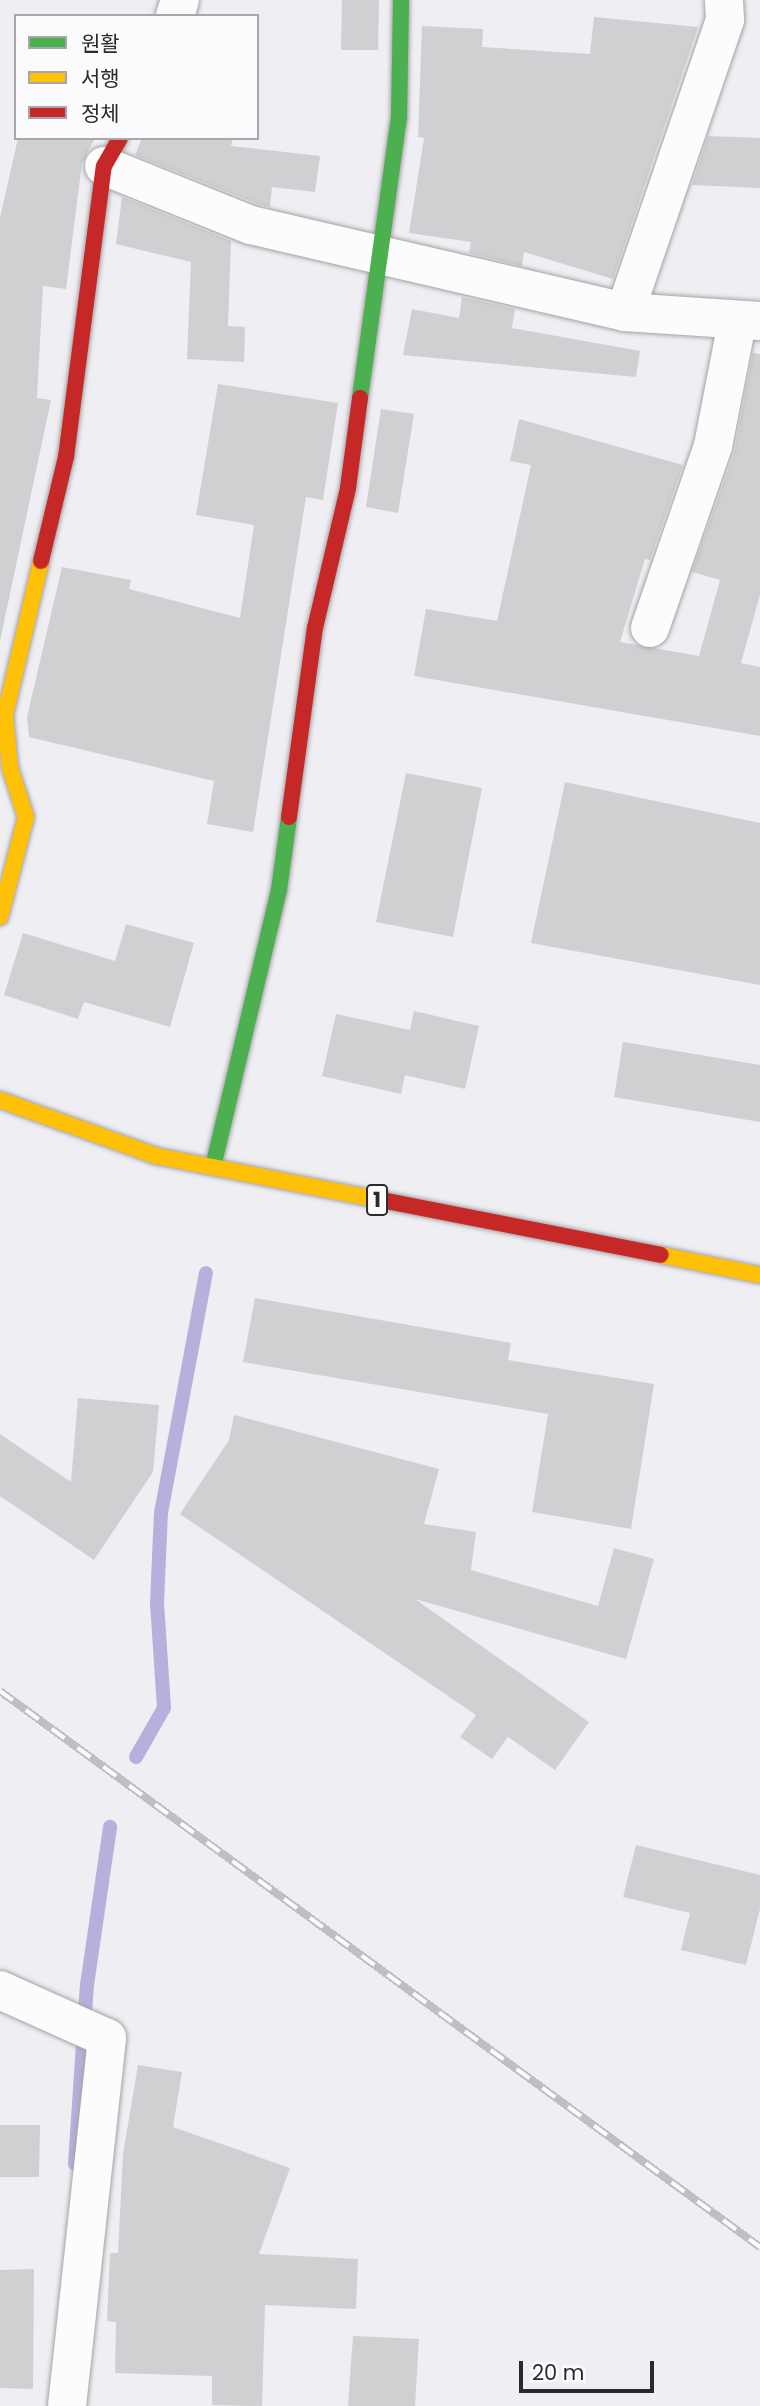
<!DOCTYPE html>
<meta charset="utf-8">
<style>
body{margin:0}
#map{position:relative;width:760px;height:2406px;overflow:hidden;background:#efeef2;font-family:Poppins,"Noto Sans KR",sans-serif}
div>[style]{position:absolute}
.stream>*{height:14px;margin:-7px;padding:0 7px;transform-origin:7px;border-radius:7px;background:#b7afdc}
.building>*{inset:0;background:#d0d0d2}
.roads{filter:drop-shadow(0 0 2px #a4a4a7) drop-shadow(0 0 2px #a4a4a7)}
.street>*{height:38px;margin:-19px;padding:0 19px;transform-origin:19px;border-radius:19px;background:#fdfcfd}
.fast>*{height:16px;margin:-8px;padding:0 8px;transform-origin:8px;border-radius:8px;background:#4caf50}
.slow>*{height:16px;margin:-8px;padding:0 8px;transform-origin:8px;border-radius:8px;background:#ffc107}
.jam>*{height:16px;margin:-8px;padding:0 8px;transform-origin:8px;border-radius:8px;background:#c62828}
.rail>*{height:8px;margin-top:-4px;transform-origin:0;background:repeating-linear-gradient(90deg,#fbfbfe 0 16px,#bfbfc1 0 32px);box-sizing:border-box;border-block:2px solid #bfbfc1}
span{translate:-50% -50%;white-space:nowrap;text-align:center;line-height:1.15;-webkit-text-stroke:6px #fbfbfe;paint-order:stroke}
.shield-label span{padding:2px 5px;background:#fbfbfe;border:2px solid;border-radius:5px;-webkit-text-stroke-width:0}
.shield-label{font-size:21px;color:#2a292b;font-weight:700}
.legend{position:absolute;left:14px;top:14px;width:245px;height:126px;box-sizing:border-box;background:#fbfbfe;border:2px solid #a7a7aa;margin:0;padding:9px 12px;list-style:none;font-size:21px;color:#2a292b}
.legend li{display:flex;align-items:center;gap:14px;height:35px}
.legend b{width:35px;border:2px solid #a7a7aa}
.scale{position:absolute;left:519px;top:2361px;width:135px;height:32px;box-sizing:border-box;border:4px solid #2a292b;border-top:0;padding-left:9px;font-size:21px;line-height:24px;white-space:nowrap;color:#2a292b;-webkit-text-stroke:5px #fbfbfe;paint-order:stroke}
</style>
<div id="map">
<div class="stream">
<div style="left:136px;top:1757px;width:56px;rotate:-60.3deg"></div>
<div style="left:164px;top:1708px;width:105px;rotate:-93.8deg"></div>
<div style="left:157px;top:1603px;width:90px;rotate:-87.5deg"></div>
<div style="left:161px;top:1513px;width:244px;rotate:-79.4deg"></div>
<div style="left:75px;top:2164px;width:179px;rotate:-86.2deg"></div>
<div style="left:87px;top:1985px;width:160px;rotate:-81.7deg"></div>
</div>
<div class="building">
<div style="clip-path:polygon(342px 0,379px 0,378px 50px,341px 50px)"></div>
<div style="clip-path:polygon(594px 17px,698px 27px,613px 279px,524px 252px,522px 266px,469px 253px,471px 242px,409px 233px,424px 138px,418px 137px,422px 26px,483px 29px,482px 47px,590px 54px)"></div>
<div style="clip-path:polygon(708px 136px,760px 138px,760px 188px,692px 185px)"></div>
<div style="clip-path:polygon(18px 138px,95px 138px,82px 163px,66px 289px,43px 286px,37px 398px,51px 400px,0 641px,0 218px)"></div>
<div style="clip-path:polygon(142px 138px,233px 138px,231px 146px,320px 156px,315px 192px,272px 187px,270px 207px,258px 204px,135px 155px)"></div>
<div style="clip-path:polygon(122px 197px,231px 241px,228px 326px,245px 327px,244px 362px,187px 359px,191px 262px,116px 244px)"></div>
<div style="clip-path:polygon(462px 297px,515px 309px,512px 328px,640px 351px,636px 377px,403px 355px,412px 309px,459px 318px)"></div>
<div style="clip-path:polygon(753px 353px,760px 354px,760px 595px,741px 663px,760px 667px,760px 736px,414px 676px,426px 609px,497px 621px,531px 465px,510px 461px,519px 419px,683px 465px,650px 560px,645px 559px,620px 642px,699px 656px,720px 580px,692px 572px,734px 453px)"></div>
<div style="clip-path:polygon(218px 384px,338px 403px,323px 500px,306px 497px,253px 832px,207px 824px,214px 781px,29px 737px,27px 717px,62px 567px,131px 580px,129px 589px,240px 618px,254px 525px,196px 515px)"></div>
<div style="clip-path:polygon(381px 409px,414px 414px,398px 513px,366px 507px)"></div>
<div style="clip-path:polygon(406px 773px,482px 788px,453px 937px,376px 922px)"></div>
<div style="clip-path:polygon(565px 782px,760px 823px,760px 985px,531px 943px)"></div>
<div style="clip-path:polygon(126px 924px,194px 943px,170px 1027px,84px 1002px,78px 1019px,4px 995px,23px 933px,115px 961px)"></div>
<div style="clip-path:polygon(414px 1011px,479px 1026px,465px 1089px,405px 1075px,401px 1094px,322px 1076px,336px 1014px,410px 1030px)"></div>
<div style="clip-path:polygon(623px 1042px,760px 1065px,760px 1122px,614px 1097px)"></div>
<div style="clip-path:polygon(255px 1298px,511px 1343px,508px 1360px,654px 1384px,631px 1529px,532px 1512px,548px 1414px,243px 1362px)"></div>
<div style="clip-path:polygon(78px 1398px,159px 1405px,153px 1472px,94px 1560px,0 1496px,0 1434px,71px 1482px)"></div>
<div style="clip-path:polygon(234px 1415px,439px 1469px,424px 1524px,476px 1532px,471px 1570px,598px 1606px,614px 1548px,654px 1559px,626px 1659px,415px 1599px,589px 1722px,555px 1770px,508px 1737px,492px 1759px,460px 1737px,476px 1715px,180px 1514px,229px 1440px)"></div>
<div style="clip-path:polygon(636px 1845px,760px 1875px,760px 1909px,746px 1965px,681px 1950px,690px 1913px,623px 1897px)"></div>
<div style="clip-path:polygon(138px 2065px,182px 2072px,173px 2127px,290px 2168px,259px 2254px,358px 2259px,356px 2309px,265px 2305px,262px 2406px,212px 2405px,212px 2376px,115px 2373px,116px 2322px,107px 2321px,110px 2253px,118px 2253px,123px 2154px)"></div>
<div style="clip-path:polygon(0 2125px,40px 2125px,39px 2177px,0 2177px)"></div>
<div style="clip-path:polygon(34px 2269px,33px 2389px,0 2388px,0 2270px)"></div>
<div style="clip-path:polygon(353px 2336px,419px 2339px,415px 2406px,348px 2406px)"></div>
</div>
<div class="roads">
<div class="street">
<div style="left:175px;top:16px;width:17px;rotate:-73deg"></div>
<div style="left:104px;top:166px;width:158px;rotate:21.9deg"></div>
<div style="left:251px;top:225px;width:384px;rotate:13.1deg"></div>
<div style="left:625px;top:312px;width:135px;rotate:3.8deg"></div>
<div style="left:625px;top:312px;width:309px;rotate:-71.1deg"></div>
<div style="left:725px;top:20px;width:20px;rotate:-93deg"></div>
<div style="left:650px;top:628px;width:193px;rotate:-70.9deg"></div>
<div style="left:713px;top:446px;width:126px;rotate:-79deg"></div>
<div style="left:0;top:1990px;width:117px;rotate:24.2deg"></div>
<div style="left:107px;top:2038px;width:370px;rotate:96.2deg"></div>
</div>
<div class="fast">
<div style="left:360px;top:398px;width:284px;rotate:-82.1deg"></div>
<div style="left:399px;top:117px;width:117px;rotate:-89deg"></div>
<div style="left:213px;top:1167px;width:285px;rotate:-76.6deg"></div>
<div style="left:279px;top:890px;width:74px;rotate:-82.2deg"></div>
</div>
<div class="slow">
<div style="left:0;top:917px;width:103px;rotate:-75.4deg"></div>
<div style="left:26px;top:817px;width:52px;rotate:-108.1deg"></div>
<div style="left:10px;top:768px;width:53px;rotate:-95.4deg"></div>
<div style="left:5px;top:715px;width:158px;rotate:-76.8deg"></div>
<div style="left:0;top:1100px;width:166px;rotate:19.7deg"></div>
<div style="left:156px;top:1156px;width:229px;rotate:11.1deg"></div>
<div style="left:661px;top:1255px;width:101px;rotate:11.4deg"></div>
</div>
<div class="jam">
<div style="left:41px;top:561px;width:107px;rotate:-76.5deg"></div>
<div style="left:66px;top:457px;width:293px;rotate:-82.6deg"></div>
<div style="left:104px;top:166px;width:32px;rotate:-60deg"></div>
<div style="left:289px;top:817px;width:191px;rotate:-82.2deg"></div>
<div style="left:315px;top:628px;width:144px;rotate:-76.7deg"></div>
<div style="left:348px;top:488px;width:91px;rotate:-82.4deg"></div>
<div style="left:381px;top:1200px;width:285px;rotate:11.1deg"></div>
</div>
</div>
<div class="rail">
<div style="left:0;top:1691px;width:942px;rotate:36.19deg"></div>
</div>
<div class="shield-label">
<span style="left:377px;top:1200px">1</span>
</div>
<ul class="legend">
<li><b style="height:9px;background:#4caf50"></b>원활</li>
<li><b style="height:9px;background:#ffc107"></b>서행</li>
<li><b style="height:9px;background:#c62828"></b>정체</li>
</ul>
<div class="scale">20 m</div>
</div>
